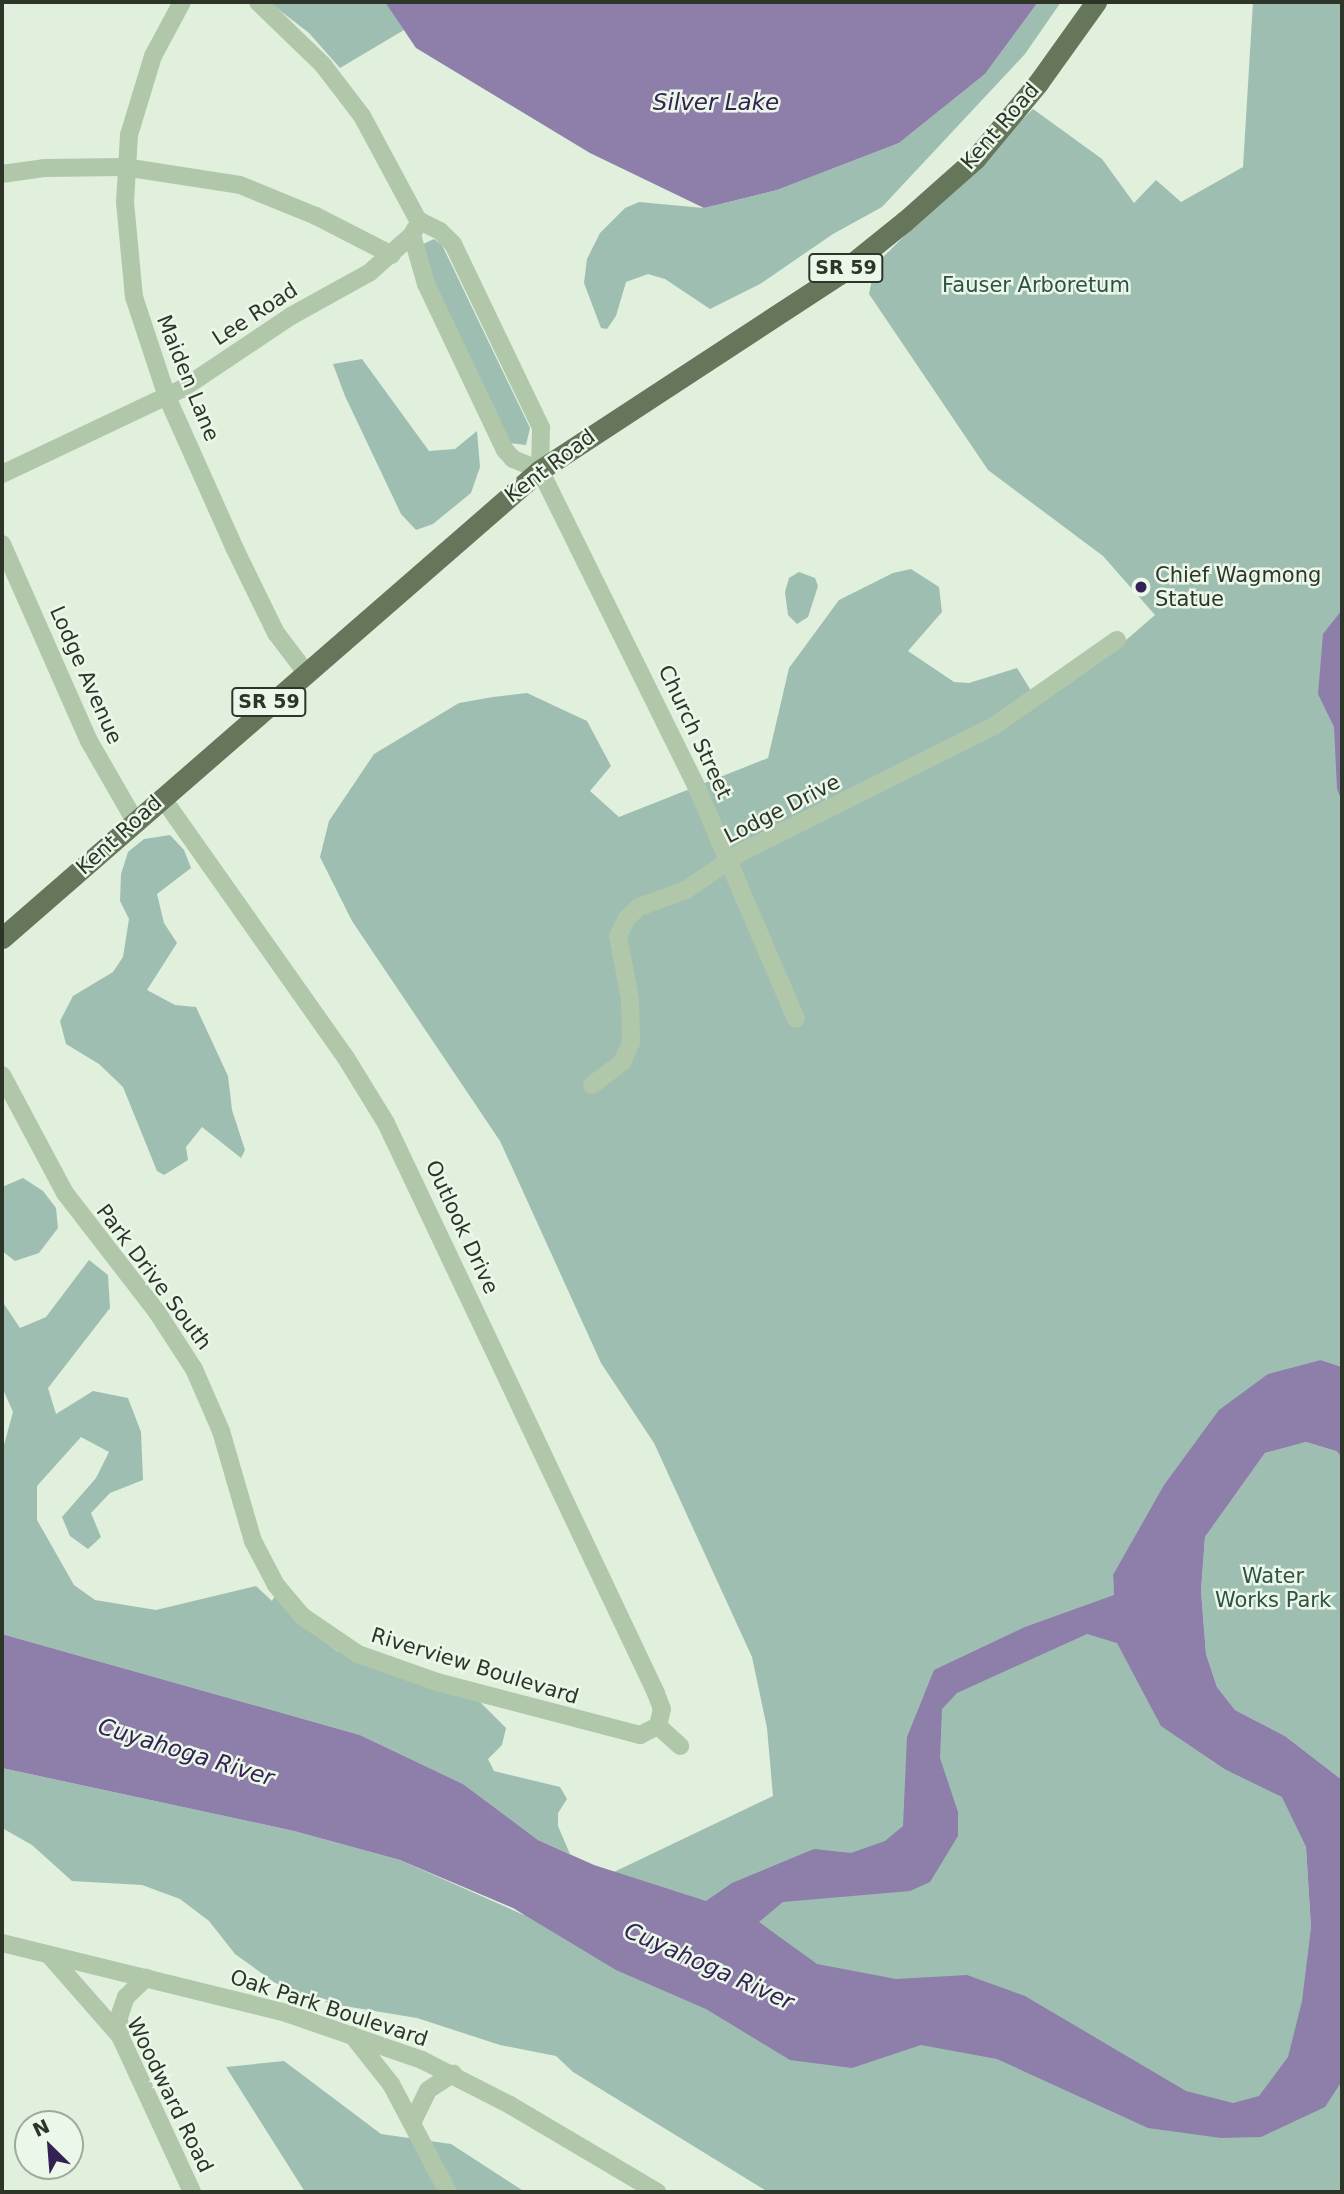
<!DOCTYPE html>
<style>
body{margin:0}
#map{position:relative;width:1344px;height:2194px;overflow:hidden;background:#e0f0dd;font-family:"DejaVu Sans",sans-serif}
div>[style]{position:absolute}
.green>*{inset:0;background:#9ebeb2}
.water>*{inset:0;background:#8e7eaa}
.street>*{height:18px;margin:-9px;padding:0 9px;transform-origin:9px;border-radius:9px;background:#b1c7aa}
.primary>*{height:21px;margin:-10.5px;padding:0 10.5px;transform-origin:10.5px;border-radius:10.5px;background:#65765b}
.dots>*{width:19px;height:19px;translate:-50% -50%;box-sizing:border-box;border:4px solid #ebf8e9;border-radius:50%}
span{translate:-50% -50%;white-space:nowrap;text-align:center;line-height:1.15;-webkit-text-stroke:5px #ebf8e9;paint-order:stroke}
.shield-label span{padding:2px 5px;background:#ebf8e9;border:2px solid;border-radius:5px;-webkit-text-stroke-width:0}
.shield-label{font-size:19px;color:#2d3529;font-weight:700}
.street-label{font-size:21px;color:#2d3529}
.park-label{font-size:21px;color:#2f5146}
.poi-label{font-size:21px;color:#2d3529}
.left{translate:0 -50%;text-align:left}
.water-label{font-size:23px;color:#342253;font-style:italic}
.frame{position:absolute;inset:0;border:4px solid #2d3529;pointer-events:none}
.north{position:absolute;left:14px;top:2110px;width:70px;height:70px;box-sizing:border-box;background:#ebf8e9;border:2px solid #9faa9c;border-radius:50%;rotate:335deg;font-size:19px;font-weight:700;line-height:28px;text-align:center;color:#2d3529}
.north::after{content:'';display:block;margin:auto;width:24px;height:32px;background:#342253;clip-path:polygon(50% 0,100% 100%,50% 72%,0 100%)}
</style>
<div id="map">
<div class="green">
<div style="clip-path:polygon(269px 2px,386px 2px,404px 30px,340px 68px,309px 33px)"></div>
<div style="clip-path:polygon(1038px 2px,1061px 2px,1025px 54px,882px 207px,833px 234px,760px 284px,710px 309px,665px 279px,648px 274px,626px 282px,616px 316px,607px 329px,601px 328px,584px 283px,587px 259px,600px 233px,625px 208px,639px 202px,704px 208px,777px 190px,899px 143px,985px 74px)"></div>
<div style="clip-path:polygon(1253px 2px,1342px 2px,1342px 1367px,1321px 1360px,1113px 1575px,1117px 1643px,1226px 1770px,1283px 1797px,1306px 1847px,1311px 1928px,1342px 1960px,1342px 2192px,768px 2192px,573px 2072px,556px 2056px,500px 2045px,417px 2018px,332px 2004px,281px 1987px,235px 1954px,209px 1921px,180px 1899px,142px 1885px,72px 1881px,32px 1845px,2px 1828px,2px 1768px,294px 1831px,400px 1860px,524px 1915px,773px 1796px,767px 1728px,752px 1657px,654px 1443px,601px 1363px,500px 1141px,352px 921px,320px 857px,329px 821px,374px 754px,459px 703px,493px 697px,527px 693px,587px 721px,611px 766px,590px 791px,619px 817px,768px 758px,789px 668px,839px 600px,893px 573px,911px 569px,939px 587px,942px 612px,908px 651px,954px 682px,969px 683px,1017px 668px,1030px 689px,1027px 698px,1104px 659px,1155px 615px,1103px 556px,988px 470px,869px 294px,875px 265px,1033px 109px,1102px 159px,1134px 203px,1156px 180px,1181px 202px,1243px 167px)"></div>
<div style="clip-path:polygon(434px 239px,442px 245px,530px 428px,526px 445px,509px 443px,422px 261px,419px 246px)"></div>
<div style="clip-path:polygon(362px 359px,429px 451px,455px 449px,477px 431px,480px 467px,471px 493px,433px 524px,416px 530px,401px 514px,345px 396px,333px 364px)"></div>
<div style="clip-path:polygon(799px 572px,815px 578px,818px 586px,808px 617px,797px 624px,788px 615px,785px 592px,789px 578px)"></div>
<div style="clip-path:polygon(170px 835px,184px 850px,191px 868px,157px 894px,164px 923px,177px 943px,147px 990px,175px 1005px,196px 1007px,228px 1076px,232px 1110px,245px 1150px,241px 1158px,202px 1127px,186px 1147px,188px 1160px,164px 1175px,157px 1171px,123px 1087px,99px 1064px,66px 1044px,60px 1021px,73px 996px,113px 972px,123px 957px,129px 919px,120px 901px,121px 874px,128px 852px,144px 839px)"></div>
<div style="clip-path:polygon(23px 1178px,43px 1191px,56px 1208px,58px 1228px,39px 1253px,15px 1261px,2px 1251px,2px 1187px)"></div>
<div style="clip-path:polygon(89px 1260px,108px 1275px,110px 1308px,48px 1388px,56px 1414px,93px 1391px,128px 1398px,141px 1432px,143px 1480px,110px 1493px,91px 1513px,101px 1537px,88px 1549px,70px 1536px,62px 1517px,96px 1478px,109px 1452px,81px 1437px,37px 1486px,37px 1520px,74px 1585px,95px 1600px,156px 1610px,256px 1586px,272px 1601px,275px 1596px,300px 1624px,337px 1651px,479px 1701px,506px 1728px,502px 1745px,488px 1759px,494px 1771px,560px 1787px,567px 1799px,558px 1813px,558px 1826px,570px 1854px,538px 1840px,463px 1784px,360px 1735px,2px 1634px,2px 1452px,13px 1412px,2px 1387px,2px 1301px,20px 1328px,46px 1317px)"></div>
<div style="clip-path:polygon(1306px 1442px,1336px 1451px,1342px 1457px,1342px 1780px,1285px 1736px,1235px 1710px,1217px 1687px,1206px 1654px,1201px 1591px,1205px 1537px,1265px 1453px)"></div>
<div style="clip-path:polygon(284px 2061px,381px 2134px,451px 2144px,525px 2192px,305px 2192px,226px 2067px)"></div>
</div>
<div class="water">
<div style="clip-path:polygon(385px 2px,1038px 2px,985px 74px,899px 143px,777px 190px,704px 208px,590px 153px,416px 48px)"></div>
<div style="clip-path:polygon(1342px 610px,1342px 801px,1337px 789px,1334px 727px,1318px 694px,1323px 634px)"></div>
<div style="clip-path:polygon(evenodd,1321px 1360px,1342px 1367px,1342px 1457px,1336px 1451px,1306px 1442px,1265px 1453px,1205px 1537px,1201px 1591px,1206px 1654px,1217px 1687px,1235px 1710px,1285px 1736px,1342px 1780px,1342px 2081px,1325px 2107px,1261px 2137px,1221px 2138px,1148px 2128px,997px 2059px,921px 2045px,852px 2068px,790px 2060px,706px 2009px,616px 1970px,513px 1908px,400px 1860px,294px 1831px,2px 1768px,2px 1634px,360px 1735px,463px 1784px,538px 1840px,594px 1865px,706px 1901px,732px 1883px,814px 1849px,851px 1853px,885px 1841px,903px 1826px,907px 1737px,934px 1670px,1025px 1627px,1114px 1595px,1113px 1575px,1164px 1485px,1219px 1410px,1268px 1374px,1321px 1360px,1087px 1634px,1117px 1643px,1161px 1726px,1226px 1770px,1282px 1797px,1306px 1847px,1311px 1928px,1302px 2001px,1288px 2057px,1259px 2096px,1233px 2103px,1186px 2091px,1025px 1996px,967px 1975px,896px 1979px,817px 1964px,759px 1922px,783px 1902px,910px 1891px,930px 1882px,958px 1836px,958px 1812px,940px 1758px,942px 1709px,957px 1693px,1087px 1634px)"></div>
</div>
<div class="street">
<div style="left:182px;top:2px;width:61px;rotate:118.2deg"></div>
<div style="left:153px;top:56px;width:83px;rotate:106.9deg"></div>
<div style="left:129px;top:135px;width:67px;rotate:93.4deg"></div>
<div style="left:125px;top:202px;width:95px;rotate:84.6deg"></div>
<div style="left:134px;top:297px;width:105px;rotate:71.7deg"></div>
<div style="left:167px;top:397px;width:164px;rotate:65.9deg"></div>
<div style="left:234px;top:547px;width:96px;rotate:64deg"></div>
<div style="left:276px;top:633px;width:48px;rotate:52.7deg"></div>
<div style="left:258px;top:2px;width:91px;rotate:44.1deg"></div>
<div style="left:323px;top:65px;width:64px;rotate:52.6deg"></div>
<div style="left:362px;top:116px;width:118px;rotate:61.7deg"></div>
<div style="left:418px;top:220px;width:25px;rotate:27deg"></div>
<div style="left:440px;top:231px;width:18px;rotate:45deg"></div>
<div style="left:453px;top:244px;width:204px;rotate:64.4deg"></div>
<div style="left:541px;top:428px;width:42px;rotate:91.4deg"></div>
<div style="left:2px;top:174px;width:42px;rotate:-8.1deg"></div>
<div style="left:44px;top:168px;width:80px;rotate:-0.7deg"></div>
<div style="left:124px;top:167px;width:117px;rotate:8.8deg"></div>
<div style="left:240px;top:185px;width:82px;rotate:22.2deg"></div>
<div style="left:316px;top:216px;width:85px;rotate:27.2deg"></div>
<div style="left:415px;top:229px;width:7px;rotate:117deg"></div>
<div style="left:412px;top:235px;width:51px;rotate:74.1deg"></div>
<div style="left:426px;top:284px;width:184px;rotate:64.6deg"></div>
<div style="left:505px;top:450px;width:12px;rotate:48deg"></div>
<div style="left:513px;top:459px;width:29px;rotate:22deg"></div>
<div style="left:540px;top:470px;width:355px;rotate:63.7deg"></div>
<div style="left:697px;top:788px;width:251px;rotate:66.8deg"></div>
<div style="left:2px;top:474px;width:199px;rotate:-25.3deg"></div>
<div style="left:182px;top:389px;width:131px;rotate:-33.8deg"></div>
<div style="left:291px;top:316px;width:89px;rotate:-28.9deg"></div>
<div style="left:369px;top:273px;width:57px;rotate:-41.5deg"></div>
<div style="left:2px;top:544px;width:215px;rotate:66.2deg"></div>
<div style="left:89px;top:741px;width:92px;rotate:60.1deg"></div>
<div style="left:2px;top:1075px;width:134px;rotate:61.9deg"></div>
<div style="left:65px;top:1193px;width:150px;rotate:52.3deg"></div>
<div style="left:157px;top:1312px;width:68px;rotate:57deg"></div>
<div style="left:194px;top:1369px;width:68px;rotate:66.5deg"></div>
<div style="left:221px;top:1431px;width:115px;rotate:73.8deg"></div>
<div style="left:253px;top:1541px;width:50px;rotate:62.4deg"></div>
<div style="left:276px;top:1585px;width:40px;rotate:50deg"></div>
<div style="left:302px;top:1616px;width:68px;rotate:34.2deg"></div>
<div style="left:358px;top:1654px;width:84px;rotate:19.5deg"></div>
<div style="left:437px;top:1682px;width:210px;rotate:14.6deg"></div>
<div style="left:640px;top:1735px;width:20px;rotate:-27deg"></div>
<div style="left:658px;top:1726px;width:17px;rotate:-77deg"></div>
<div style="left:662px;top:1709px;width:17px;rotate:-111deg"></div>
<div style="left:656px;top:1693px;width:631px;rotate:-115.35deg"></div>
<div style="left:386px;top:1123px;width:76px;rotate:-121.6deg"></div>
<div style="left:346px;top:1058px;width:319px;rotate:-125.2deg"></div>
<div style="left:592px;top:1085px;width:38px;rotate:-37deg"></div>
<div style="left:622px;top:1062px;width:21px;rotate:-65deg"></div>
<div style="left:631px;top:1043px;width:44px;rotate:-91.3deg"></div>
<div style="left:630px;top:999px;width:64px;rotate:-100.8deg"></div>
<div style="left:618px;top:936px;width:20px;rotate:-63deg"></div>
<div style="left:627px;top:918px;width:16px;rotate:-43deg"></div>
<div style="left:639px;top:907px;width:50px;rotate:-19.9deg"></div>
<div style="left:686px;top:890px;width:65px;rotate:-34.4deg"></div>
<div style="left:740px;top:853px;width:284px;rotate:-26.6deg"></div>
<div style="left:994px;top:726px;width:150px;rotate:-35deg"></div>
<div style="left:658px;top:1726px;width:30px;rotate:42deg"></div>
<div style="left:2px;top:1943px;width:292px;rotate:13.8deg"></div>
<div style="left:286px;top:2013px;width:144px;rotate:19.1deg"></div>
<div style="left:422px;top:2060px;width:99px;rotate:27.1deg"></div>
<div style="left:510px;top:2105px;width:171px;rotate:30.6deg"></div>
<div style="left:50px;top:1956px;width:106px;rotate:48.8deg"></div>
<div style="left:120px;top:2036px;width:172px;rotate:65.2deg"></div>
<div style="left:352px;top:2035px;width:63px;rotate:51.5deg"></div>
<div style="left:391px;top:2084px;width:122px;rotate:62.2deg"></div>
<div style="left:120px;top:2036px;width:19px;rotate:-93deg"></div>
<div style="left:119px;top:2017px;width:21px;rotate:-71deg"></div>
<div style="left:126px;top:1997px;width:28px;rotate:-44deg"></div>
<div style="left:413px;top:2121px;width:34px;rotate:-64deg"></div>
<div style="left:428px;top:2090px;width:30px;rotate:-33deg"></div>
</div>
<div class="primary">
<div style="left:2px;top:938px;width:713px;rotate:-41.02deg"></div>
<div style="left:540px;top:470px;width:358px;rotate:-33.2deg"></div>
<div style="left:839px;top:274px;width:85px;rotate:-38.8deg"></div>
<div style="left:905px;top:221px;width:94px;rotate:-41.5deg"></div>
<div style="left:975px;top:159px;width:99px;rotate:-50.3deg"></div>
<div style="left:1038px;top:83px;width:100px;rotate:-54.4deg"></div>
</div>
<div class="dots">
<div style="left:1141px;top:587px;background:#342253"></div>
</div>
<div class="shield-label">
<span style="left:846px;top:268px">SR 59</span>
<span style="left:269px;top:702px">SR 59</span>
</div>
<div class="street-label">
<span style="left:1000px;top:126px;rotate:-49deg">Kent Road</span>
<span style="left:255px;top:314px;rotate:-33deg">Lee Road</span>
<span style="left:188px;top:378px;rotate:68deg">Maiden Lane</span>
<span style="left:550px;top:466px;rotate:-37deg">Kent Road</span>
<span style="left:86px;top:675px;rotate:66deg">Lodge Avenue</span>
<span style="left:695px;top:732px;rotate:65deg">Church Street</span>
<span style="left:782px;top:809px;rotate:-27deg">Lodge Drive</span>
<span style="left:119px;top:835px;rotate:-42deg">Kent Road</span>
<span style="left:462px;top:1227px;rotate:65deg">Outlook Drive</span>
<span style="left:154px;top:1277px;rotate:53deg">Park Drive South</span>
<span style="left:475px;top:1666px;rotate:17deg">Riverview Boulevard</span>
<span style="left:329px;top:2008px;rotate:18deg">Oak Park Boulevard</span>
<span style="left:170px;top:2095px;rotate:64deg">Woodward Road</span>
</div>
<div class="park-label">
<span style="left:1036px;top:285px">Fauser Arboretum</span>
<span style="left:1273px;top:1588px">Water<br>Works Park</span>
</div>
<div class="poi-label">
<span class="left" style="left:1155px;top:587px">Chief Wagmong<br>Statue</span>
</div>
<div class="water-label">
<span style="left:716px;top:102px">Silver Lake</span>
<span style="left:186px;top:1752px;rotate:17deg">Cuyahoga River</span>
<span style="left:709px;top:1966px;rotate:24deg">Cuyahoga River</span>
</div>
<div class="frame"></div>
<div class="north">N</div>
</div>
